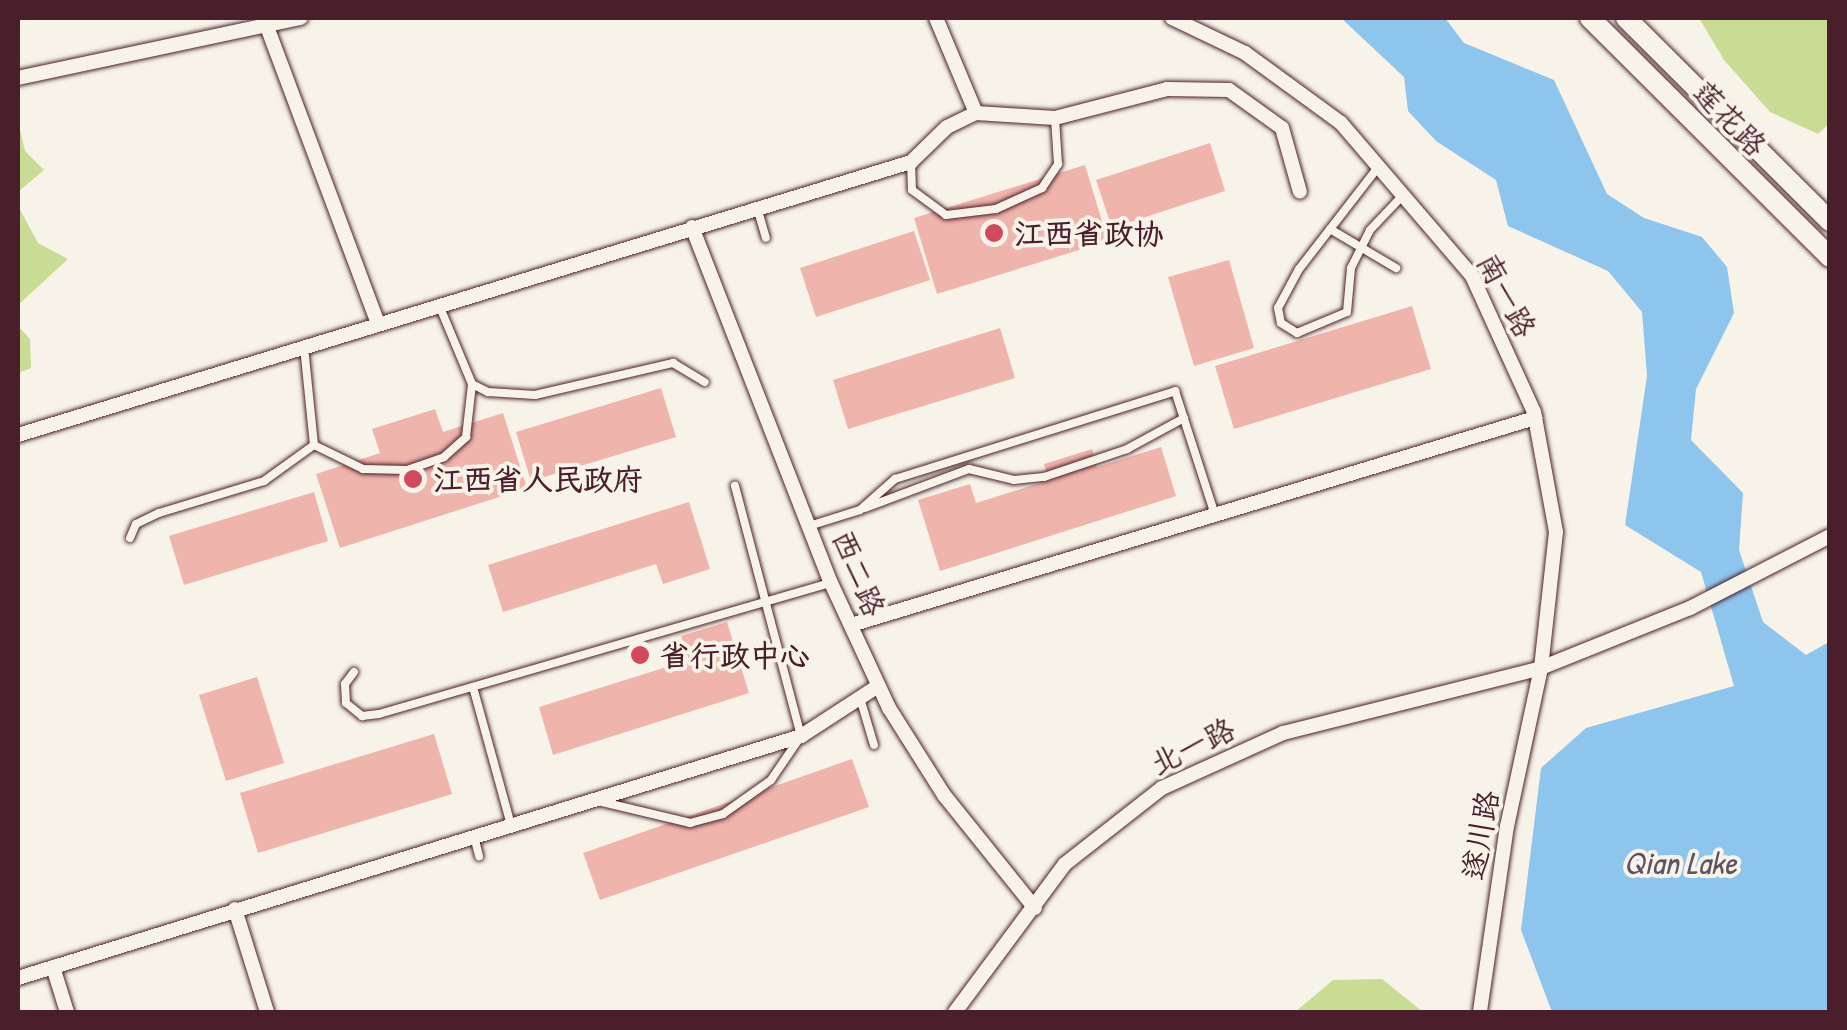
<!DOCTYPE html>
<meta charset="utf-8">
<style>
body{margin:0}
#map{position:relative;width:1847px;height:1030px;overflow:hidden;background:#f7f3e8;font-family:"Patrick Hand","LXGW WenKai TC",sans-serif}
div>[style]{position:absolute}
.green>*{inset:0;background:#c8dd93}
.water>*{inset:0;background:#8ec5ed}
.building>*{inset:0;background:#efb4ab}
.roads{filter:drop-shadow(0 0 2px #4a1f2b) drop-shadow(0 0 2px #4a1f2b)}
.service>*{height:8px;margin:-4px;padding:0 4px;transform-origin:4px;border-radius:4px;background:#f7f3e8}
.minor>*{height:14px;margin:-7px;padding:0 7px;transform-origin:7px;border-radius:7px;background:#f7f3e8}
.secondary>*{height:20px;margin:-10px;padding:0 10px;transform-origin:10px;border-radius:10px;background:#f7f3e8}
.dots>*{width:28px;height:28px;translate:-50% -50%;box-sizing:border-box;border:5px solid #f7f3e8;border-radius:50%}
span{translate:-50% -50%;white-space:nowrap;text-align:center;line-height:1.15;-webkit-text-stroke:8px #f7f3e8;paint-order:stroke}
.street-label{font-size:30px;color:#4a1f2b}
.poi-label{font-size:30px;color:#4a1f2b;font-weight:700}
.left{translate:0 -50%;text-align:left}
.water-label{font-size:32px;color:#5e5165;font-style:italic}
.frame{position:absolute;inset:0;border:20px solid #4a1f2b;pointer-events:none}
</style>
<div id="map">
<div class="green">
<div style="clip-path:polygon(1699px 18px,1829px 18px,1829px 124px,1818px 134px,1770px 112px,1724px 60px)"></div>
<div style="clip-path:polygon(18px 121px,25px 151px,44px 170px,18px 192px)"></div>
<div style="clip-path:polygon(18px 206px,38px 243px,68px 259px,18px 305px)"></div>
<div style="clip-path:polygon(18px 326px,30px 339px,31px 368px,18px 373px)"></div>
<div style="clip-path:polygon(1382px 979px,1423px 1012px,1295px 1012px,1333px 980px)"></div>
</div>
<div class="water">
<div style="clip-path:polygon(1341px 18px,1445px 18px,1464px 43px,1554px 80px,1607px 194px,1644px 218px,1702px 237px,1727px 267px,1734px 313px,1696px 389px,1691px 440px,1743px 493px,1739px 550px,1763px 622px,1806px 655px,1829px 642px,1829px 1012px,1552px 1012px,1521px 930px,1541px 768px,1586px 728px,1734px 686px,1701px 572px,1625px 525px,1647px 376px,1642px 312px,1608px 271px,1508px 226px,1496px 180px,1436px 141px,1408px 111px,1404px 77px)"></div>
</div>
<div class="building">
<div style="clip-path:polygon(1210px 143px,1225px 191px,1112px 228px,1096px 180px)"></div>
<div style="clip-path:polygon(1085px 165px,1108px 241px,937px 294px,914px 218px)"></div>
<div style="clip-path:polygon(914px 231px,930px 280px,816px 317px,800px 268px)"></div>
<div style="clip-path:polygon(1229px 260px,1254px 348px,1194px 366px,1168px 277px)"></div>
<div style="clip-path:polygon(1412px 306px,1431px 369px,1234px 429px,1215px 366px)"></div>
<div style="clip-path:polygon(1000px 328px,1015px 378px,848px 429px,833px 380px)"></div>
<div style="clip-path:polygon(661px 388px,676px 437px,531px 481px,516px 432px)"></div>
<div style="clip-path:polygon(435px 409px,443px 432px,503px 413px,527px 488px,340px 548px,316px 474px,380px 453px,372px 429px)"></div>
<div style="clip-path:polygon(1161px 447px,1176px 496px,940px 571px,918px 500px,970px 484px,976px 503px,1049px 480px,1044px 464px,1092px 449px,1097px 467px)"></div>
<div style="clip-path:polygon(314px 492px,328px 541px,184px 585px,169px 536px)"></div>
<div style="clip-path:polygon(689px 502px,710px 569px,663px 584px,656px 564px,503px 612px,488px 565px)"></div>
<div style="clip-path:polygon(727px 622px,749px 693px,553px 755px,539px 707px,689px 660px,681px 636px)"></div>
<div style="clip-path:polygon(257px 677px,284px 763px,226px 781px,199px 695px)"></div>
<div style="clip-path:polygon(434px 734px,452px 794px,258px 853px,240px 793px)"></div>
<div style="clip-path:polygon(852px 759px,869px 807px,600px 900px,583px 853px)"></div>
</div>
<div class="roads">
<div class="service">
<div style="left:911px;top:162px;width:28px;rotate:88deg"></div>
<div style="left:912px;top:190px;width:42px;rotate:36.3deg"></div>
<div style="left:946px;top:215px;width:50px;rotate:-6.8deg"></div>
<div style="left:996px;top:209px;width:51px;rotate:-24.5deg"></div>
<div style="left:1042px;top:188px;width:29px;rotate:-56deg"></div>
<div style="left:1058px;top:164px;width:45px;rotate:-93.8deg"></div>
<div style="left:1379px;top:166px;width:130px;rotate:127.8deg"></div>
<div style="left:1299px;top:269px;width:44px;rotate:118.3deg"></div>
<div style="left:1278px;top:308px;width:15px;rotate:79deg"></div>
<div style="left:1281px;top:323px;width:19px;rotate:32deg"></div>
<div style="left:1297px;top:333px;width:54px;rotate:-22.8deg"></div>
<div style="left:1347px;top:312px;width:44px;rotate:-84.8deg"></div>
<div style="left:1351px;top:268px;width:42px;rotate:-63.4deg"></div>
<div style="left:1370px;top:230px;width:50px;rotate:-46.6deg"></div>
<div style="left:757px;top:207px;width:32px;rotate:74deg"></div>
<div style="left:1330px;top:229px;width:77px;rotate:30.6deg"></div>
<div style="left:439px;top:305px;width:86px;rotate:67.3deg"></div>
<div style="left:472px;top:384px;width:18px;rotate:27deg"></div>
<div style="left:488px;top:392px;width:47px;rotate:3.7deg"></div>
<div style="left:535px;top:395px;width:142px;rotate:-13.1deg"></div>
<div style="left:673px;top:363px;width:37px;rotate:31deg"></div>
<div style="left:314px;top:445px;width:55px;rotate:26.1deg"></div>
<div style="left:363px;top:469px;width:44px;rotate:1.3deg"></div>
<div style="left:407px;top:470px;width:39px;rotate:-19deg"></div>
<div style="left:444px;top:457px;width:30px;rotate:-42deg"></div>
<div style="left:466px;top:437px;width:53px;rotate:-83.5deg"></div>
<div style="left:865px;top:508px;width:111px;rotate:-20.6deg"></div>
<div style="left:969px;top:469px;width:46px;rotate:13.7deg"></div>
<div style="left:1014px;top:480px;width:30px;rotate:-6deg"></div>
<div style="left:1044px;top:477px;width:88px;rotate:-18.6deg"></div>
<div style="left:1127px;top:449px;width:65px;rotate:-28.5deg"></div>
<div style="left:809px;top:526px;width:53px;rotate:-17.4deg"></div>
<div style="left:860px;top:510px;width:47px;rotate:-41.5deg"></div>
<div style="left:895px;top:479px;width:294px;rotate:-17.4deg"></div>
<div style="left:1175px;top:391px;width:130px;rotate:72.1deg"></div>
<div style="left:130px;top:538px;width:15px;rotate:-67deg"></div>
<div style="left:136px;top:524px;width:25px;rotate:-26deg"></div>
<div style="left:159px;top:513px;width:110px;rotate:-16.9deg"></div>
<div style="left:264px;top:481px;width:62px;rotate:-35.8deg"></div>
<div style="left:314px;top:445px;width:100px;rotate:-95.8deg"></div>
<div style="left:354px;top:672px;width:15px;rotate:127deg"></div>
<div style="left:345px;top:684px;width:19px;rotate:87deg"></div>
<div style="left:346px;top:703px;width:21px;rotate:39deg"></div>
<div style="left:362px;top:716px;width:17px;rotate:-7deg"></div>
<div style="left:379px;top:714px;width:471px;rotate:-16.2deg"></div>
<div style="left:473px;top:687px;width:143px;rotate:74.6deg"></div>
<div style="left:860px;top:698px;width:49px;rotate:73.4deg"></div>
<div style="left:598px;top:801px;width:95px;rotate:13.4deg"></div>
<div style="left:690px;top:823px;width:34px;rotate:-15deg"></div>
<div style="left:723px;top:814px;width:59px;rotate:-35.3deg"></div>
<div style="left:771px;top:780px;width:53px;rotate:-55.7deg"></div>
<div style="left:801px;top:736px;width:259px;rotate:-104.8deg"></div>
<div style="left:474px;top:836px;width:21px;rotate:76deg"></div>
</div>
<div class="minor">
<div style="left:936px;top:18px;width:103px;rotate:67.2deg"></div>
<div style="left:1172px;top:18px;width:81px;rotate:25.6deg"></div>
<div style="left:1245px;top:53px;width:119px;rotate:36.1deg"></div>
<div style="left:1341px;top:123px;width:201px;rotate:49.4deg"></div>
<div style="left:1472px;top:276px;width:149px;rotate:65.5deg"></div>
<div style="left:1534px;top:412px;width:122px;rotate:79.6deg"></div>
<div style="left:1556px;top:532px;width:137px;rotate:96.3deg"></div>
<div style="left:1541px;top:668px;width:162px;rotate:102.1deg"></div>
<div style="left:1507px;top:826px;width:188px;rotate:98.3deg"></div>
<div style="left:266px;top:24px;width:320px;rotate:69.5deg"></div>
<div style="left:18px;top:78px;width:289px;rotate:-12deg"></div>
<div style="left:692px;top:227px;width:382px;rotate:68.7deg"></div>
<div style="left:831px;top:583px;width:138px;rotate:65.1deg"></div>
<div style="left:889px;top:708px;width:103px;rotate:57.7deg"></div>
<div style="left:944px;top:795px;width:145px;rotate:51.2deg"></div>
<div style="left:18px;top:435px;width:934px;rotate:-17deg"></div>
<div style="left:911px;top:162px;width:50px;rotate:-44.2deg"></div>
<div style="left:947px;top:127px;width:32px;rotate:-26deg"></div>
<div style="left:976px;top:113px;width:79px;rotate:3.6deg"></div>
<div style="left:1055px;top:118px;width:116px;rotate:-14.5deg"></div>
<div style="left:1167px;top:89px;width:62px;rotate:0.9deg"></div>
<div style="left:1229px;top:90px;width:65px;rotate:35.6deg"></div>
<div style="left:1282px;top:128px;width:66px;rotate:74.3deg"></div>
<div style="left:851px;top:625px;width:715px;rotate:-16.84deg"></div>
<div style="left:235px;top:909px;width:108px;rotate:72.7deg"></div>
<div style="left:53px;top:967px;width:47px;rotate:72.7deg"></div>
<div style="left:18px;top:978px;width:820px;rotate:-17.17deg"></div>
<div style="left:801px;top:736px;width:92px;rotate:-33deg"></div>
<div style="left:955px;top:1012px;width:184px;rotate:-53.4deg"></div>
<div style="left:1065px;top:864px;width:123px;rotate:-38.1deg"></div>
<div style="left:1162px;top:788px;width:133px;rotate:-24.4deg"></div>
<div style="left:1283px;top:733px;width:266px;rotate:-14.1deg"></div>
<div style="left:1541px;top:668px;width:161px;rotate:-21.9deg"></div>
<div style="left:1690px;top:608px;width:157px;rotate:-27.2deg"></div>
</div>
<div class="secondary">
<div style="left:1590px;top:18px;width:339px;rotate:44.9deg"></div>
<div style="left:1626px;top:18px;width:288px;rotate:44.9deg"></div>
</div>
</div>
<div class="dots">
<div style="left:994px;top:233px;background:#d1495b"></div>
<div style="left:413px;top:479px;background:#d1495b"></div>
<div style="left:640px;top:655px;background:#d1495b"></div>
</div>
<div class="street-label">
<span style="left:1730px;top:118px;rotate:46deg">莲花路</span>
<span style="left:1507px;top:295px;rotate:62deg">南一路</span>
<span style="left:859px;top:573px;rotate:67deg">西二路</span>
<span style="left:1192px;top:746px;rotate:-26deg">北一路</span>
<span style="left:1480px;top:835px;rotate:-80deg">遂川路</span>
</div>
<div class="poi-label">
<span class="left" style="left:1014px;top:233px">江西省政协</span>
<span class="left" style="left:433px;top:479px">江西省人民政府</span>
<span class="left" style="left:660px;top:655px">省行政中心</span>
</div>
<div class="water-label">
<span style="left:1680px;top:863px">Qian Lake</span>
</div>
<div class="frame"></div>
</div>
